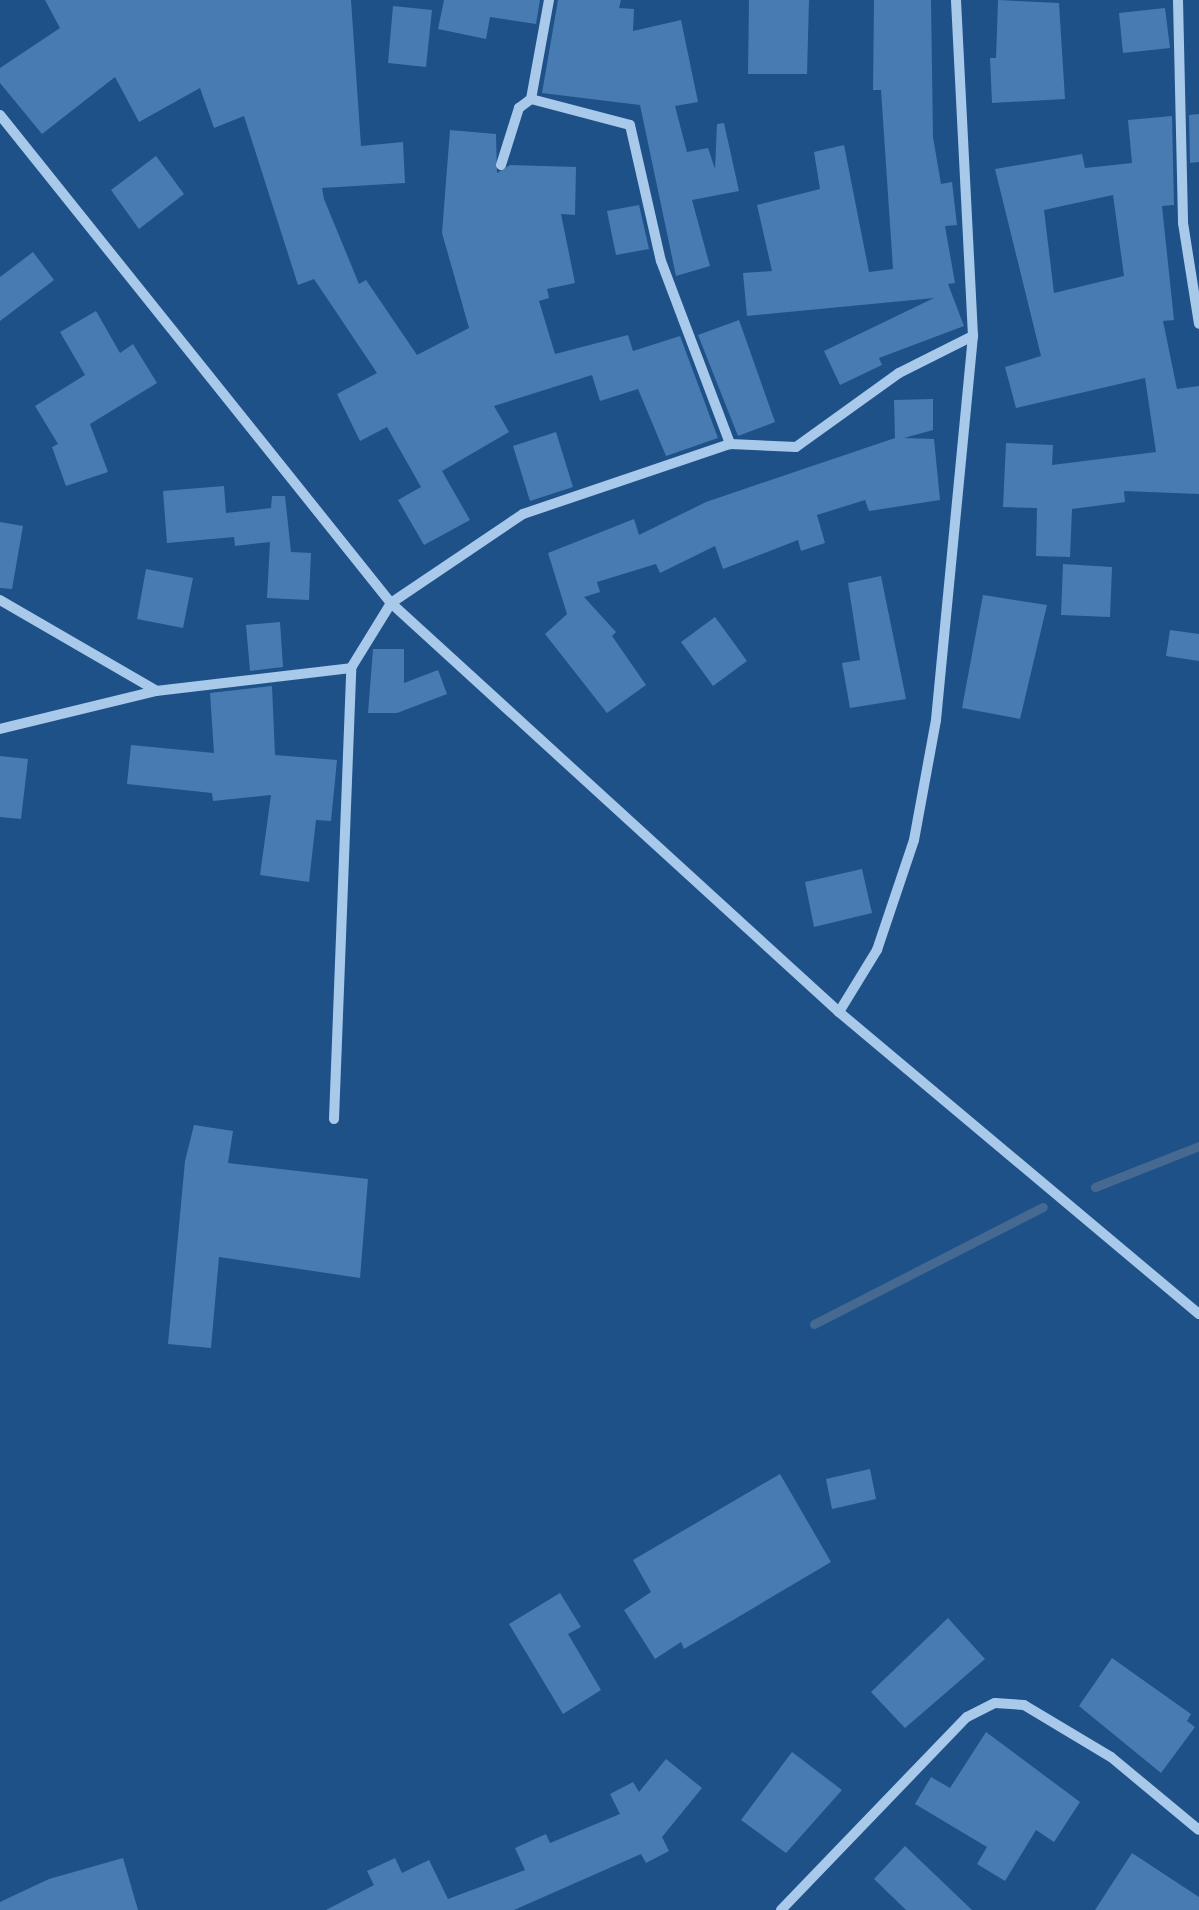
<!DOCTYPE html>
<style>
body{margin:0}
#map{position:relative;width:1199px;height:1910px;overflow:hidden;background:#1e5188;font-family:Overpass,sans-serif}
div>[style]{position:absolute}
.stream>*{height:9px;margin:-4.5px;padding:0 4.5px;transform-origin:4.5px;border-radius:4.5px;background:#456991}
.building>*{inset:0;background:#477bb1}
.street>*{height:10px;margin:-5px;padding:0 5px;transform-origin:5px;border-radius:5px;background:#a9c9eb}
span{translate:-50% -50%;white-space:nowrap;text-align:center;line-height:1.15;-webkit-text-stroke:10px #1e5188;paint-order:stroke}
</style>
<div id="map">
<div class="stream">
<div style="left:1095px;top:1187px;width:112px;rotate:-21.5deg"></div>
<div style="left:814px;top:1324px;width:257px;rotate:-27.1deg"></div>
</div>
<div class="building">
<div style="clip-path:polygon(45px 0,351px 0,361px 146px,403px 142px,405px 183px,322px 188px,324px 199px,359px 284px,366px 280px,417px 355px,469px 328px,442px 233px,450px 130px,496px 134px,497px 173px,510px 165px,576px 167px,575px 215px,561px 214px,575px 283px,547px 289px,549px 298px,539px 301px,555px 354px,628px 335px,633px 351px,680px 336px,718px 438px,666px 456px,638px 389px,600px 401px,592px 375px,494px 406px,509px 432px,442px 471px,470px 520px,424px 545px,398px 500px,421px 487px,387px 427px,360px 441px,337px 394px,377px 373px,314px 279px,298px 285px,244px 116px,214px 128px,200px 88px,139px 122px,115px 77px,42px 134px,0 83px,0 68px,60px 28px)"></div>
<div style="clip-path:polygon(444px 0,540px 0,536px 24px,490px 17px,486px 39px,438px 29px)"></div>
<div style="clip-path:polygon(558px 0,621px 0,619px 8px,634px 9px,633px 31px,681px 20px,698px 102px,675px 106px,687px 152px,708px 148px,715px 169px,717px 124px,724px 123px,739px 191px,692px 200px,710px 266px,676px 276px,640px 105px,542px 93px)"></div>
<div style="clip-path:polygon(749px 0,809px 0,807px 74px,748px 74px)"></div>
<div style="clip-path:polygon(874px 0,931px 0,933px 137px,941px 184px,952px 182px,957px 225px,945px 226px,955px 283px,948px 284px,964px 326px,879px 358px,882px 365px,840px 385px,824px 351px,934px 298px,747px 316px,743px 273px,772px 271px,757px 205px,820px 189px,814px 152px,844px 145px,869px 272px,893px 269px,881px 90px,873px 90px)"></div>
<div style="clip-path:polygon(998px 0,1059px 3px,1065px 99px,992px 103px,990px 58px,996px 58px)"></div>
<div style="clip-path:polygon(393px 6px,432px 10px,426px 67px,388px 63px)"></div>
<div style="clip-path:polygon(1165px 8px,1170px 48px,1123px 53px,1119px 13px)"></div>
<div style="clip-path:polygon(1199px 114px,1199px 162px,1190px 163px,1189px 115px)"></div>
<div style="clip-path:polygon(evenodd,1172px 116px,1174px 205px,1162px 206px,1174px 320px,1163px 321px,1177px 389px,1199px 386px,1199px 494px,1124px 491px,1125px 502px,1072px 509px,1070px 557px,1036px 556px,1037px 508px,1003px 507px,1006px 443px,1053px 445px,1052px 465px,1156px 452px,1145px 378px,1016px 408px,1005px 367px,1041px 356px,995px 169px,1082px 154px,1085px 168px,1132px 163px,1128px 120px,1172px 116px,1113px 195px,1124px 276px,1054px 293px,1044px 210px,1113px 195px)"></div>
<div style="clip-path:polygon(156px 156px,184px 194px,139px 229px,111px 190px)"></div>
<div style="clip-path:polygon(639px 205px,649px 249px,616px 255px,607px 211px)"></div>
<div style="clip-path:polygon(33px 252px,54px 280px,0 321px,0 277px)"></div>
<div style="clip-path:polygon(96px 311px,120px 353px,133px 344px,157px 383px,90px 424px,108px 472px,66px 486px,52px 447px,58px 444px,35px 406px,85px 375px,60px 332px)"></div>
<div style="clip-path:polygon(739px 320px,775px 422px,738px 436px,698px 335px)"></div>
<div style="clip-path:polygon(933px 399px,933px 430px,904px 438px,934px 439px,940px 500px,869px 511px,865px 500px,817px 515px,825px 543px,801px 551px,798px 540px,723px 569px,715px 546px,660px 573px,656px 564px,597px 582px,600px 592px,584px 597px,616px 632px,612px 636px,646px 685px,607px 713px,545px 634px,567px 614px,548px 553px,634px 519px,639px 535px,706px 502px,895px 438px,894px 400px)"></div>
<div style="clip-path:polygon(556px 432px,573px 487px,530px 501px,513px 446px)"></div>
<div style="clip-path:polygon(224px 486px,226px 513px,271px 508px,272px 496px,285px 496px,291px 552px,311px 553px,309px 600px,267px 598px,270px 542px,235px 546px,234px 537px,167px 543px,163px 491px)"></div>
<div style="clip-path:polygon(0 522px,23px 526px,12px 589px,0 588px)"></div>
<div style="clip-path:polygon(1063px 564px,1112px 567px,1110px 617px,1061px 615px)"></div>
<div style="clip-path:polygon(146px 569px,193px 578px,183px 628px,137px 619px)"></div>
<div style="clip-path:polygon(881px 576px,906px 699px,850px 708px,842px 663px,860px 660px,848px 583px)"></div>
<div style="clip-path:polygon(983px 595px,1047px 605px,1020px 719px,962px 708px)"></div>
<div style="clip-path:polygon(715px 617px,747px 661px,713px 686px,681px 642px)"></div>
<div style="clip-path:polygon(280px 622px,283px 667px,250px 671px,246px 625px)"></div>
<div style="clip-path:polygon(1170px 630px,1199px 634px,1199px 661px,1166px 656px)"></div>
<div style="clip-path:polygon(373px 649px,404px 649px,404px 683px,438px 670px,447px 694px,397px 713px,368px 713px)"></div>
<div style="clip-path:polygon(272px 686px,275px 755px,337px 760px,331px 821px,316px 820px,309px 882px,260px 875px,271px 795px,213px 801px,212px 793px,127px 784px,131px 745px,214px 753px,210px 693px)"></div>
<div style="clip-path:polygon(0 756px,28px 759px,21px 819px,0 817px)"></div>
<div style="clip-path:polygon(862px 869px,872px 913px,814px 927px,805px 882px)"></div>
<div style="clip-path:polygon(194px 1125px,233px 1131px,228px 1163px,368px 1179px,360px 1278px,219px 1257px,211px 1348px,168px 1344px,185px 1161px)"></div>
<div style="clip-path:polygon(870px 1469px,876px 1499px,832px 1509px,826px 1479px)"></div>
<div style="clip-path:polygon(780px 1474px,831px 1562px,684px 1649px,681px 1642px,655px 1659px,624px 1610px,651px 1592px,633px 1560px)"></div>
<div style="clip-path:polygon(560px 1593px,581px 1627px,568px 1634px,601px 1690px,563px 1714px,509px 1624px)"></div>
<div style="clip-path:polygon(948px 1618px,985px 1659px,905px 1728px,871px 1692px)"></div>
<div style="clip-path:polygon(1112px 1658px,1191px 1714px,1187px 1721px,1195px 1727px,1161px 1773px,1079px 1706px)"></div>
<div style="clip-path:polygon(986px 1732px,1080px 1802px,1054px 1842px,1036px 1830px,1005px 1881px,977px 1864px,987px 1847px,915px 1804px,931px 1777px,950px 1788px)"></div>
<div style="clip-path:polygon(792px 1752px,842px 1790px,786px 1853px,741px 1820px)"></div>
<div style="clip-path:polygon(666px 1759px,702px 1788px,662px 1837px,669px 1851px,646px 1863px,641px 1854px,514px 1910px,326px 1910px,374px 1885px,367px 1871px,395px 1858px,402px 1873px,429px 1860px,448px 1899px,525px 1870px,515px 1848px,546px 1834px,550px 1843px,620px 1814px,610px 1794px,633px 1782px,639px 1792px)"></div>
<div style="clip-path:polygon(905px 1846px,972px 1910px,906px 1910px,874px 1879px)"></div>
<div style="clip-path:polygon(1132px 1853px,1199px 1897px,1199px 1910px,1095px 1910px)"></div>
<div style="clip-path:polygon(123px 1858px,138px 1910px,0 1910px,0 1902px,49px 1879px)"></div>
</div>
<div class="street">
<div style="left:1178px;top:0;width:223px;rotate:88.7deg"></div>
<div style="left:1183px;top:223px;width:102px;rotate:81deg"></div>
<div style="left:531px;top:99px;width:102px;rotate:14.7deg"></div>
<div style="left:630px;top:125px;width:139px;rotate:77.2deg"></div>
<div style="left:661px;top:261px;width:196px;rotate:69.3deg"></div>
<div style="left:0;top:115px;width:625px;rotate:51.3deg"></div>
<div style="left:391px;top:603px;width:607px;rotate:42.39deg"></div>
<div style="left:839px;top:1012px;width:470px;rotate:40deg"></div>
<div style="left:501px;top:165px;width:60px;rotate:-72.5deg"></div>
<div style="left:519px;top:108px;width:15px;rotate:-37deg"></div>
<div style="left:531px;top:99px;width:101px;rotate:-79.7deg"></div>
<div style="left:0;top:600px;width:179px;rotate:30.1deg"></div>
<div style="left:0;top:729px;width:161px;rotate:-13.7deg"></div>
<div style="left:156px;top:691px;width:196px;rotate:-6.7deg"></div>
<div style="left:839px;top:1012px;width:73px;rotate:-58.5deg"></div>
<div style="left:877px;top:950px;width:116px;rotate:-71.4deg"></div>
<div style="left:914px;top:840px;width:122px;rotate:-79.6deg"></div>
<div style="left:936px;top:720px;width:386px;rotate:-84.5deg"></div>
<div style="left:973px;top:336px;width:336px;rotate:-92.9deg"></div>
<div style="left:334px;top:1119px;width:451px;rotate:-87.8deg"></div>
<div style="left:351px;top:668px;width:76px;rotate:-58.4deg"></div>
<div style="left:391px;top:603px;width:159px;rotate:-34deg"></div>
<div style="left:523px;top:514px;width:219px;rotate:-18.7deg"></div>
<div style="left:730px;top:444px;width:66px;rotate:2.6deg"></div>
<div style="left:796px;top:447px;width:127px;rotate:-35.7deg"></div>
<div style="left:899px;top:373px;width:83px;rotate:-26.6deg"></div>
<div style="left:781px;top:1910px;width:268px;rotate:-46.1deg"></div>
<div style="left:967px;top:1717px;width:31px;rotate:-27deg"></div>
<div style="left:995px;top:1703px;width:29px;rotate:4deg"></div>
<div style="left:1024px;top:1705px;width:101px;rotate:30.9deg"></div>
<div style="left:1111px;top:1757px;width:114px;rotate:39.7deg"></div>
</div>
</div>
